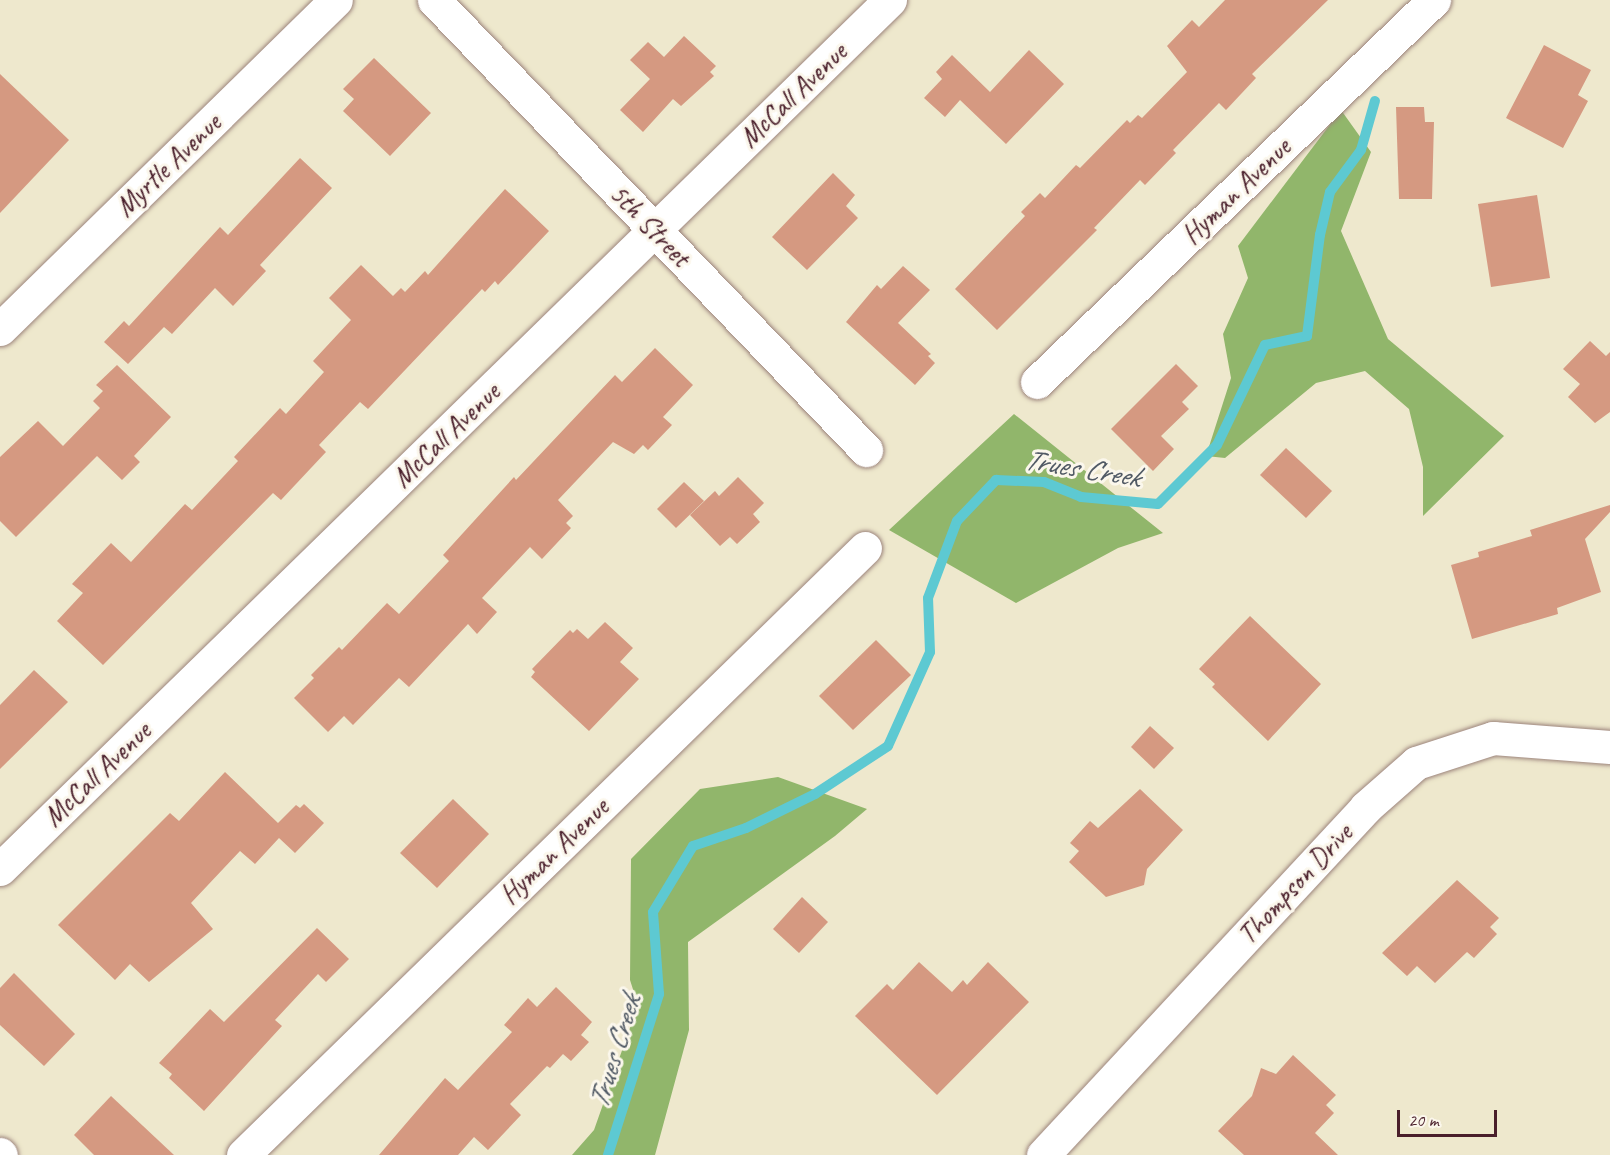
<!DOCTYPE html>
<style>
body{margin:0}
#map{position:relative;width:1610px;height:1155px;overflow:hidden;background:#eee8cd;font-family:Caveat,sans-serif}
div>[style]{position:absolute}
.forest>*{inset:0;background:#91b66b}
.stream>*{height:10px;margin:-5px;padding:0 5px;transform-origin:5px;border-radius:5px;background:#5dc9d2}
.building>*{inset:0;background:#d59981}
.roads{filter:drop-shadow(0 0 2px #9c847c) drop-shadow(0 0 2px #9c847c)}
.minor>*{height:33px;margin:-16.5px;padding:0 16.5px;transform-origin:16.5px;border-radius:16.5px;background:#fff}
span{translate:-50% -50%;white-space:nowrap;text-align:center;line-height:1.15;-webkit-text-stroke:6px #fbf7ec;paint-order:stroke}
.street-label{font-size:28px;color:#4a1f2b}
.water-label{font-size:30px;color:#515a65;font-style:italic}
.scale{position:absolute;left:1397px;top:1110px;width:100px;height:27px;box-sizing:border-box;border:3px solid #4a1f2b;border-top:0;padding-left:8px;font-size:18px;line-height:21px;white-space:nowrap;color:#4a1f2b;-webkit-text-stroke:4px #fbf7ec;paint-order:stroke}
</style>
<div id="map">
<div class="forest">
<div style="clip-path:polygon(1341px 110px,1371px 152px,1341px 231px,1388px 339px,1504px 436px,1423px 516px,1423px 467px,1409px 409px,1365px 371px,1316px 383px,1225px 458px,1206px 456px,1231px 378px,1223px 334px,1248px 278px,1238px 246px)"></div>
<div style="clip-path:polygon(1014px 414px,1163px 533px,1118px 548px,1016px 603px,889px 530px)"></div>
<div style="clip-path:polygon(778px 777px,867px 809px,835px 836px,688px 942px,689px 1030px,655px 1155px,572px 1155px,594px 1130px,638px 1005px,630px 980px,631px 859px,700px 789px)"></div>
</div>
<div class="stream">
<div style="left:608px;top:1155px;width:169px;rotate:-72.4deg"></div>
<div style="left:659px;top:994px;width:82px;rotate:-94.2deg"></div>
<div style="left:653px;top:912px;width:77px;rotate:-58.8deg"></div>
<div style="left:693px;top:846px;width:56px;rotate:-18.8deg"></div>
<div style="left:746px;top:828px;width:77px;rotate:-26.2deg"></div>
<div style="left:815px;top:794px;width:87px;rotate:-33.3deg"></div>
<div style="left:888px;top:746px;width:103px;rotate:-65.9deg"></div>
<div style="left:930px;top:652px;width:54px;rotate:-92.1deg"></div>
<div style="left:928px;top:598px;width:82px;rotate:-69.4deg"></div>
<div style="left:957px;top:521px;width:57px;rotate:-46.4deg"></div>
<div style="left:996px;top:480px;width:48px;rotate:2.4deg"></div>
<div style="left:1044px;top:482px;width:40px;rotate:22deg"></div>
<div style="left:1081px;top:497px;width:77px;rotate:5.2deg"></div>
<div style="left:1158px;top:504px;width:83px;rotate:-45deg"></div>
<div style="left:1217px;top:445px;width:111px;rotate:-64.4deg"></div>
<div style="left:1265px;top:345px;width:43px;rotate:-12.1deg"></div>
<div style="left:1307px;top:336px;width:102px;rotate:-82.7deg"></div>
<div style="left:1320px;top:235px;width:44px;rotate:-76.9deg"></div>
<div style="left:1330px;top:192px;width:52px;rotate:-53.6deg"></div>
<div style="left:1361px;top:150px;width:51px;rotate:-74.1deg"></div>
</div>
<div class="building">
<div style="clip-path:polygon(1225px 0,1328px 0,1252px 74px,1256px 78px,1226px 110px,1219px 103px,1173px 150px,1176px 153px,1145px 185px,1140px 180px,1094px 228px,1097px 230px,997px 330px,955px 289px,1025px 216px,1021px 212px,1040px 193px,1045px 198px,1076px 165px,1080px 168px,1127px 120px,1130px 123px,1138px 115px,1142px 118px,1187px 72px,1167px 46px,1192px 20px,1199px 27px)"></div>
<div style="clip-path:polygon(684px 36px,716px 66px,710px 72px,714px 76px,681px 106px,673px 99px,643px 132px,620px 110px,650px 79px,630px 60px,648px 42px,664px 57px)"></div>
<div style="clip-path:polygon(1544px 45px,1591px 70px,1578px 95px,1588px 101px,1563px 148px,1506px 118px)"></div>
<div style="clip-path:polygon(1029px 50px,1064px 84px,1006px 144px,960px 100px,945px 117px,924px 98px,942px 79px,936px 72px,952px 55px,990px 92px)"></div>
<div style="clip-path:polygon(374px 58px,431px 113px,390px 156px,343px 111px,354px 99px,343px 89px)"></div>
<div style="clip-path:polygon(0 74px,69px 140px,0 213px)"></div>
<div style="clip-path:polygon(1396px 107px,1424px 107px,1425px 122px,1434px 122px,1432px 199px,1399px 199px)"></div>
<div style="clip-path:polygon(300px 158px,332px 188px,260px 265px,266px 271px,233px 306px,215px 288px,172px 334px,164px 327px,128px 364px,104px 342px,124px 321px,129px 326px,220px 227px,228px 235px)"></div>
<div style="clip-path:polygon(833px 173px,855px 195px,846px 206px,858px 218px,807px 270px,772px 237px)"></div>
<div style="clip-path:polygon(505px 189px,549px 231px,498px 285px,495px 281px,485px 292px,482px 289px,368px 409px,360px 402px,319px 445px,326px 452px,281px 500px,273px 493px,103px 665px,57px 621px,83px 593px,72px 584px,111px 543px,131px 562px,185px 504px,192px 510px,238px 461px,234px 457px,280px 408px,286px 414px,324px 372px,313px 361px,351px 320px,329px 298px,361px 265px,393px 296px,401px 288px,405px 292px,425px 271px,428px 275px)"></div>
<div style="clip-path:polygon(1537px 195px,1550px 278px,1491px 287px,1478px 204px)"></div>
<div style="clip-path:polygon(903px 266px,930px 290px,898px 323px,931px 354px,928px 356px,935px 363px,915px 385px,846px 322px,877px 285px,881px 289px)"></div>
<div style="clip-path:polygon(1590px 341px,1606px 356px,1610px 352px,1610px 412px,1595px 423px,1568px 397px,1580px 384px,1563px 369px)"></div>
<div style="clip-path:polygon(655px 348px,693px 385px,663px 417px,672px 425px,648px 450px,643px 445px,634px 454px,613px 442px,558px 500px,573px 516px,566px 523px,571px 528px,542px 559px,530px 547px,482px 598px,497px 612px,477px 634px,468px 624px,409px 687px,399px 678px,353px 725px,344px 716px,328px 732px,294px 698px,314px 678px,311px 675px,339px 647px,342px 650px,387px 603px,399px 614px,449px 561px,443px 555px,514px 477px,516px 480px,615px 375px,622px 382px)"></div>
<div style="clip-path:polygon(1176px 364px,1198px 386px,1182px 402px,1189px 409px,1161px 436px,1174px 449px,1153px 471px,1111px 429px)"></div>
<div style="clip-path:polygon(117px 365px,171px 417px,134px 456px,140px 462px,122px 480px,97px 456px,16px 537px,0 521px,0 457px,38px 421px,63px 446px,100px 408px,93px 401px,103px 391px,96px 385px)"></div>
<div style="clip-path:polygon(1286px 448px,1332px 491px,1306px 518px,1260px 475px)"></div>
<div style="clip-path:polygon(738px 477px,764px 503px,753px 514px,760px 522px,737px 544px,730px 537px,720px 546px,690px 515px,715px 491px,719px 496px)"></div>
<div style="clip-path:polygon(684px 482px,704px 501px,676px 528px,657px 509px)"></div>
<div style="clip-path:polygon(1610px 505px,1610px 512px,1585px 539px,1601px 592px,1557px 608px,1558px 614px,1472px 639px,1451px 565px,1479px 557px,1478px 552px,1532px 536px,1530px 530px)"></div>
<div style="clip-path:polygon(1250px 616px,1321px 684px,1268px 741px,1212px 687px,1215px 684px,1199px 669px)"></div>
<div style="clip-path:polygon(605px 622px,633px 648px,620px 662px,639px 679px,589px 731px,531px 677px,535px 672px,532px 669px,570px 630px,573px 633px,577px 629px,588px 639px)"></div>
<div style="clip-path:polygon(876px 640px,911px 675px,853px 730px,819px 696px)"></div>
<div style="clip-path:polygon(34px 670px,68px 702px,0 769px,0 705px)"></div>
<div style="clip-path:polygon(1150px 726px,1174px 748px,1154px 769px,1131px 747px)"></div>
<div style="clip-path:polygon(225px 772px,278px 823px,296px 805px,300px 808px,304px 804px,324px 823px,295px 853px,279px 838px,255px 864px,240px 851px,191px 903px,213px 929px,149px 982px,130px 964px,115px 980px,58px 925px,170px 813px,179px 821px)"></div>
<div style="clip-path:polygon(1140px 789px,1183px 830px,1147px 869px,1144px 885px,1106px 897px,1069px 862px,1079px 851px,1070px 843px,1090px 821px,1098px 828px)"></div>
<div style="clip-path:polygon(453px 799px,489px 834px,437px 888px,400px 853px)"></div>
<div style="clip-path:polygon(1457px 880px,1499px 918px,1490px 927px,1497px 934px,1474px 958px,1467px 952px,1435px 983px,1417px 966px,1407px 976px,1382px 953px)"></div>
<div style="clip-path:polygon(802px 897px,828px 922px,799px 953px,773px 929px)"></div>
<div style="clip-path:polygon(317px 928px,349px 959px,326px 982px,318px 974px,275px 1020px,282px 1026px,204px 1111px,169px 1078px,172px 1074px,159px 1063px,210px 1009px,224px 1022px)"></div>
<div style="clip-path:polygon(919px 962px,952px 992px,963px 980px,967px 985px,988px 962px,1029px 1002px,937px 1095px,855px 1016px,887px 984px,893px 990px)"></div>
<div style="clip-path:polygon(14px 973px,75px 1034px,44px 1066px,0 1025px,0 988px)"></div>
<div style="clip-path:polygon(556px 987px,592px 1022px,581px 1035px,589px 1042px,571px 1061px,563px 1054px,550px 1068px,547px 1066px,510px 1104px,521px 1115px,488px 1150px,474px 1137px,458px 1155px,379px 1155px,445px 1078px,458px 1090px,512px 1032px,504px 1025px,528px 998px,537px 1007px)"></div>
<div style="clip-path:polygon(1293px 1055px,1336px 1095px,1326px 1105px,1334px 1113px,1315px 1133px,1338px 1155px,1244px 1155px,1218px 1131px,1252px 1096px,1261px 1068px,1276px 1074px)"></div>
<div style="clip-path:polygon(111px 1096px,174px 1155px,94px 1155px,74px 1135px)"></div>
</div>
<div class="roads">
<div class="minor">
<div style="left:434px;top:0;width:624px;rotate:46.17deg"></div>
<div style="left:0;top:329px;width:470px;rotate:-44.4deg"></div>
<div style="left:1037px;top:382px;width:551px;rotate:-43.9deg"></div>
<div style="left:0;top:869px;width:1244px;rotate:-44.32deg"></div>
<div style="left:0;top:1154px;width:1px;rotate:45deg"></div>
<div style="left:243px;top:1155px;width:869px;rotate:-44.3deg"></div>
<div style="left:1043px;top:1155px;width:473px;rotate:-47.1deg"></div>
<div style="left:1365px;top:808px;width:68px;rotate:-41.4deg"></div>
<div style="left:1416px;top:763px;width:81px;rotate:-18deg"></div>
<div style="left:1493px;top:738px;width:117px;rotate:4.4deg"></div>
</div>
</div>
<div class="street-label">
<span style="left:793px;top:95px;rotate:-44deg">McCall Avenue</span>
<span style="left:168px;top:165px;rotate:-44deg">Myrtle Avenue</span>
<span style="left:1236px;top:191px;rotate:-44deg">Hyman Avenue</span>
<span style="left:650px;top:225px;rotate:46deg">5th Street</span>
<span style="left:446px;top:435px;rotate:-44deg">McCall Avenue</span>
<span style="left:97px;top:774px;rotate:-44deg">McCall Avenue</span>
<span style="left:554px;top:851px;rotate:-44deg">Hyman Avenue</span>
<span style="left:1295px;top:884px;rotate:-47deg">Thompson Drive</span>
</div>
<div class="water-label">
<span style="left:1082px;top:468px;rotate:9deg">Trues Creek</span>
<span style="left:614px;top:1052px;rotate:-73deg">Trues Creek</span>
</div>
<div class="scale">20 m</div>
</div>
